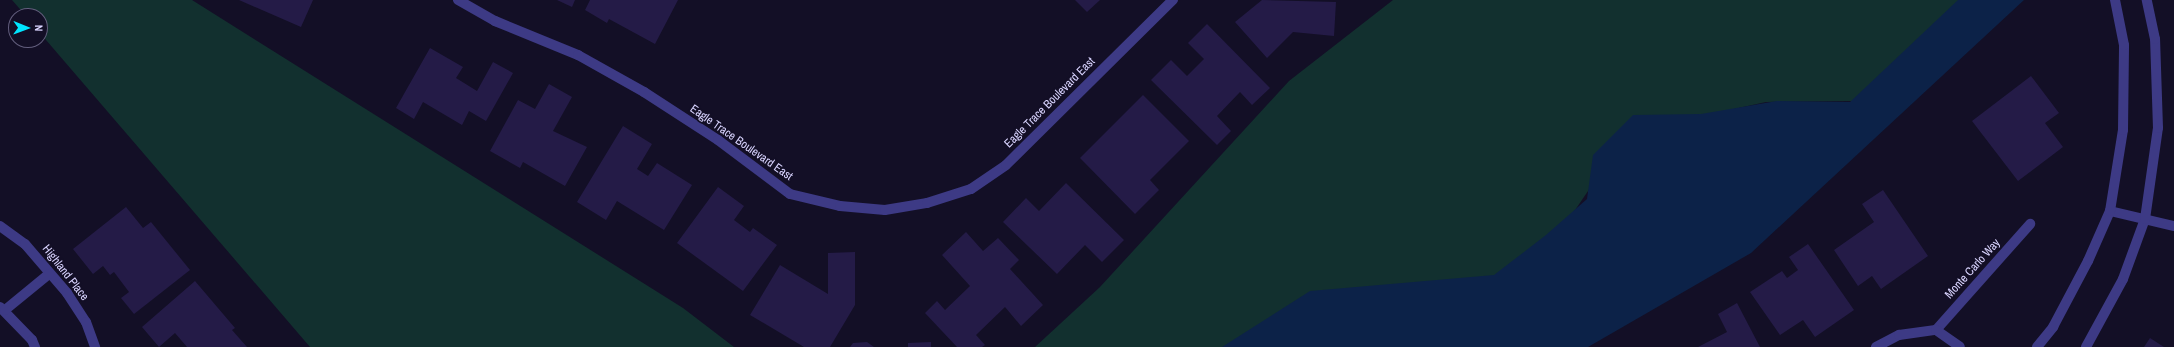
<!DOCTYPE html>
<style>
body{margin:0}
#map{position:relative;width:2174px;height:347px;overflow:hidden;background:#130f26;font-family:"Archivo Narrow",sans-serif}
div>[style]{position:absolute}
.green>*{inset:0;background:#12302f}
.water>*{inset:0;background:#0c2248}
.building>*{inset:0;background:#241b47}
.minor>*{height:10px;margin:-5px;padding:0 5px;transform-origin:5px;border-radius:5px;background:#3d3a85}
span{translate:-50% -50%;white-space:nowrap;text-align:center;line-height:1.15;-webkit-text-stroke:3.5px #130f26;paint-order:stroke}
.street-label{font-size:12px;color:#d9d4ff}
.north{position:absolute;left:8px;top:8px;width:40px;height:40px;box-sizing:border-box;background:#130f26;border:1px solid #625e7d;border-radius:50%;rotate:91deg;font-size:11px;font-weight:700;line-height:16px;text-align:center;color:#d9d4ff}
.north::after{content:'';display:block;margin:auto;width:14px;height:18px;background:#00e5ff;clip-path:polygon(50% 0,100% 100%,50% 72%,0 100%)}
</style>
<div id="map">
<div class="green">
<div style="clip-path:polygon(12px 0,192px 0,683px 308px,734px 347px,310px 347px,40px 33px,40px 16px,26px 16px)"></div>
<div style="clip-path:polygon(1393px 0,1963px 0,1855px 101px,1766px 102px,1693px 118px,1637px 119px,1501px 319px,1442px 347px,1035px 347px,1100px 287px,1289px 81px)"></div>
</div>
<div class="water">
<div style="clip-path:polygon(1958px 0,2024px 0,1751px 253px,1588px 347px,1222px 347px,1310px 291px,1494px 275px,1546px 235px,1587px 199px,1593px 155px,1633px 115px,1701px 114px,1777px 101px,1850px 102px)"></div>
</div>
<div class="building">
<div style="clip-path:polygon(239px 0,313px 0,301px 27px)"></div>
<div style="clip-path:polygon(557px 0,575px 0,572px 7px)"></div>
<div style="clip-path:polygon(590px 0,678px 0,655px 44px,609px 19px,607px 23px,585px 10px)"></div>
<div style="clip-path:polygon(1075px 0,1100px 0,1087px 12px)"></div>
<div style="clip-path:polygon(1262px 0,1336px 2px,1334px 36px,1293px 32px,1267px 58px,1235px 22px)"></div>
<div style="clip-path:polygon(1207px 24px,1270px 88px,1252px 105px,1240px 92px,1217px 116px,1231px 131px,1217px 145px,1151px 80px,1171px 60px,1187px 76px,1204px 59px,1188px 43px)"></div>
<div style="clip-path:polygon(430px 48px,463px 67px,456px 78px,477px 91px,493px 62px,513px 73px,486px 121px,469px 111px,462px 125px,423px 102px,414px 119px,396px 108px)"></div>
<div style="clip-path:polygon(2031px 76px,2059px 113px,2045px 123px,2063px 147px,2018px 181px,1972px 121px)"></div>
<div style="clip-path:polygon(549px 84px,572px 97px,553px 131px,587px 147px,565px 186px,523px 162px,520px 168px,490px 151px,518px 100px,535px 109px)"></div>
<div style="clip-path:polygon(1143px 95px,1189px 141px,1150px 180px,1159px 190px,1135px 214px,1080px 158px)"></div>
<div style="clip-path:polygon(623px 126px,652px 144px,637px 169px,648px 176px,657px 163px,692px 185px,664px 230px,617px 201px,606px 220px,577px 202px)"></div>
<div style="clip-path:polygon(1066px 183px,1124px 240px,1102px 262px,1085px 245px,1057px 274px,1003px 222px,1026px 198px,1039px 211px)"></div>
<div style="clip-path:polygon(718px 187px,744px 206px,734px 220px,750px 232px,753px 228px,777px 245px,743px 291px,677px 243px)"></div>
<div style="clip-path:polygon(1883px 190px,1928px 256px,1881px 289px,1872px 276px,1858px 286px,1834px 250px,1874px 222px,1862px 204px)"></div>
<div style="clip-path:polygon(126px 207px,143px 228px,151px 222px,190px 270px,134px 314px,121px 298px,129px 292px,114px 272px,110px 275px,103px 266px,93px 274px,73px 249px)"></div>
<div style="clip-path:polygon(966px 232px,983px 251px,998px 238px,1019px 260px,1010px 269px,1043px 305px,1021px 326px,1005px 307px,976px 335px,985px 345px,982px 347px,957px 347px,925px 313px,937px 301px,945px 310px,970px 286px,942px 255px)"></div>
<div style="clip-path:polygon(1808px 244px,1854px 310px,1815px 337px,1803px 320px,1780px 335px,1750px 292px,1782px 271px,1787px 278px,1798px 270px,1789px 257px)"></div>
<div style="clip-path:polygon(855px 252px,855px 305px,830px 347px,804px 347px,750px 315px,780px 265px,828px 294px,828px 253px)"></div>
<div style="clip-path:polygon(195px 281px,235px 328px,232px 330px,247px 347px,187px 347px,175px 333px,159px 347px,142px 327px)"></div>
<div style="clip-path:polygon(1737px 303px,1760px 347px,1698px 347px,1727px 332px,1718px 314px)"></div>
<div style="clip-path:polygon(2150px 338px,2164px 347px,2144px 347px)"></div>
<div style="clip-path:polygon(867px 342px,874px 347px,850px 347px,853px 343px)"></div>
<div style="clip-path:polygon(931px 342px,931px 347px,908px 347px,908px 343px)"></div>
</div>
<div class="minor">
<div style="left:458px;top:0;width:43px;rotate:29.6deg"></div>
<div style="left:495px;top:21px;width:90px;rotate:22.3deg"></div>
<div style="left:578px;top:55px;width:76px;rotate:29.3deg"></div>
<div style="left:644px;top:92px;width:88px;rotate:33deg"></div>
<div style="left:718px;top:140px;width:90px;rotate:36.9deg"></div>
<div style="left:790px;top:194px;width:51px;rotate:13.5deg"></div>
<div style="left:840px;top:206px;width:45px;rotate:5.1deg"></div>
<div style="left:885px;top:210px;width:43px;rotate:-9.5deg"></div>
<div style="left:927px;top:203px;width:46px;rotate:-17.7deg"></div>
<div style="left:971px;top:189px;width:42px;rotate:-34.4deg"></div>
<div style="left:1006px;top:165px;width:235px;rotate:-44.7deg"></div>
<div style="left:2110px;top:211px;width:66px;rotate:13.2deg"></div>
<div style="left:0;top:226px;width:31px;rotate:36deg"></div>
<div style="left:25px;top:244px;width:65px;rotate:49.4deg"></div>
<div style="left:67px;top:293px;width:35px;rotate:57deg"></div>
<div style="left:86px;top:322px;width:27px;rotate:70deg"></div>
<div style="left:0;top:307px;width:46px;rotate:45.9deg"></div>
<div style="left:32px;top:340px;width:8px;rotate:67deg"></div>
<div style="left:5px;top:310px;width:57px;rotate:-39.3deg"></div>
<div style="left:1936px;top:330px;width:142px;rotate:-48.4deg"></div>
<div style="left:1876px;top:347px;width:26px;rotate:-28deg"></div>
<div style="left:1899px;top:335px;width:37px;rotate:-8deg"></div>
<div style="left:1936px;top:330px;width:29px;rotate:35deg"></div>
<div style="left:2037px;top:347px;width:26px;rotate:-51deg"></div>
<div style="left:2053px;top:327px;width:75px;rotate:-62.1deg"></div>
<div style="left:2088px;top:261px;width:55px;rotate:-66.3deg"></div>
<div style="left:2110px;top:211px;width:82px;rotate:-80.9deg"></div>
<div style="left:2123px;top:130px;width:85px;rotate:-89.3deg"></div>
<div style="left:2124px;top:45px;width:46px;rotate:-101.3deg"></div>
<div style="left:2086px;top:347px;width:77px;rotate:-61.4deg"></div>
<div style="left:2123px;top:279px;width:64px;rotate:-69.9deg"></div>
<div style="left:2145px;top:219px;width:92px;rotate:-81.9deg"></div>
<div style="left:2158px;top:128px;width:89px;rotate:-91.9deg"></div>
<div style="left:2155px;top:39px;width:40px;rotate:-102deg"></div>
</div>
<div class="street-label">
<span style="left:1050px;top:103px;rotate:-45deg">Eagle Trace Boulevard East</span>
<span style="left:741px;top:143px;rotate:35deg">Eagle Trace Boulevard East</span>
<span style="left:1973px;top:269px;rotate:-48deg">Monte Carlo Way</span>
<span style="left:65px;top:273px;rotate:52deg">Highland Place</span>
</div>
<div class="north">N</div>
</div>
